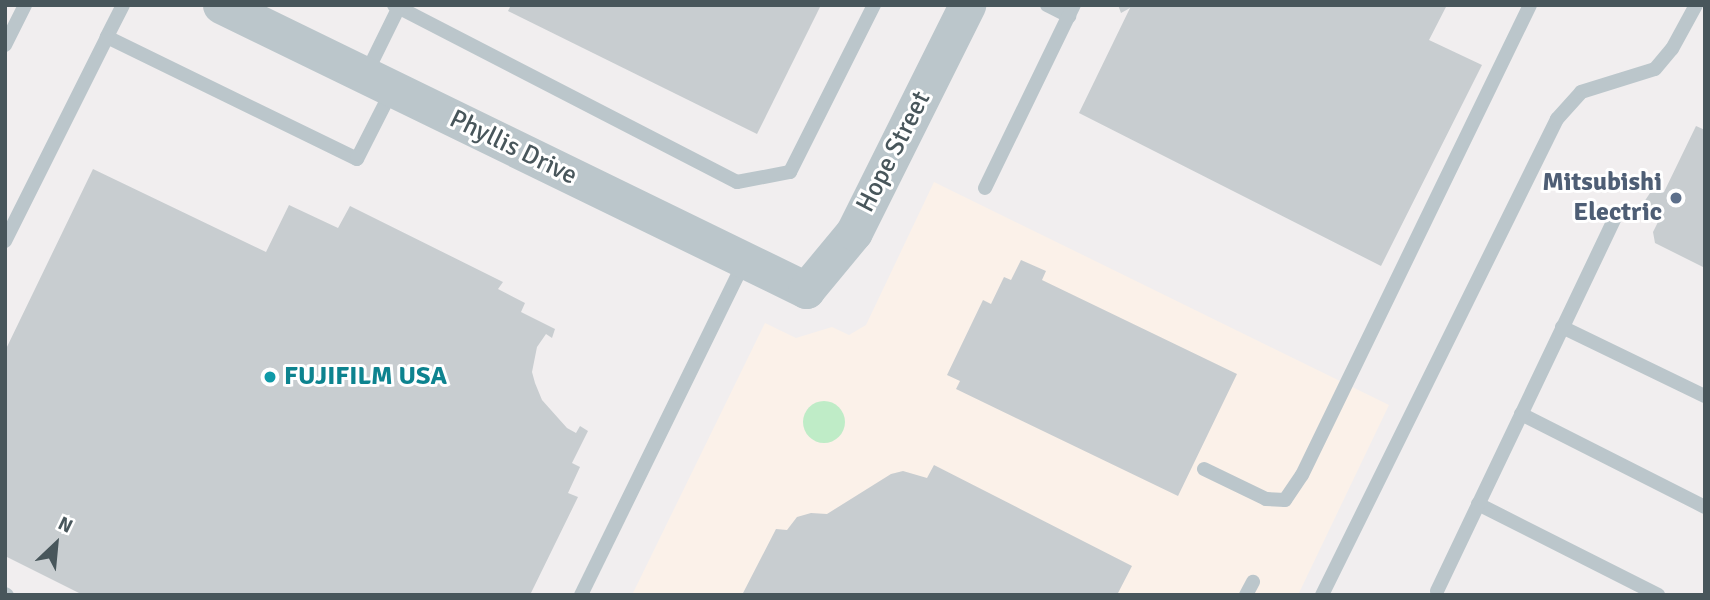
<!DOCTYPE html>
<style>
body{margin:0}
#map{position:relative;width:1710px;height:600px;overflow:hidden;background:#f1eeef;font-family:Signika,sans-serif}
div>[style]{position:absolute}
.commercial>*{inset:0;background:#fbf1e9}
.green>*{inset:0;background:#bfecc7}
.round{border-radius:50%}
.building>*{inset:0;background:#c8cdd0}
.service>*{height:14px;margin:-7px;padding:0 7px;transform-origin:7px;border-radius:7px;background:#bbc6cb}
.tertiary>*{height:37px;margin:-18.5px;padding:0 18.5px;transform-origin:18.5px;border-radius:18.5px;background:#bbc6cb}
.dots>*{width:19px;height:19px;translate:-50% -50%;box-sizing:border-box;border:4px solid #fff;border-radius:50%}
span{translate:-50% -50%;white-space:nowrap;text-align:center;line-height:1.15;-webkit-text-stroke:6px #fff;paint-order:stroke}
.street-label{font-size:26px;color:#48565b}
.service-label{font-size:26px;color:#4e5e75;font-weight:700}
.right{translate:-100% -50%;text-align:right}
.culture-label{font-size:26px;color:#0d838f;font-weight:700}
.left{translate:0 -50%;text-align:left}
.frame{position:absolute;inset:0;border:7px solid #48565b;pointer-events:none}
.north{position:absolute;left:21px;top:509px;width:70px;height:70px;-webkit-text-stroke:5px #fff;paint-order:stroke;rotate:26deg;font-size:19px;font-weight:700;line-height:28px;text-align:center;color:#48565b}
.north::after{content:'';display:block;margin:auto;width:24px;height:32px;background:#48565b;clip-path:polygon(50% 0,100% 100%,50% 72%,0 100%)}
</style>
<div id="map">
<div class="commercial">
<div style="clip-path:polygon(934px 182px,1389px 405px,1298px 595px,632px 595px,765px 323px,796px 338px,832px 327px,849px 335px,866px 325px)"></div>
</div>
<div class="green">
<div class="round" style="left:803px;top:401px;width:42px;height:42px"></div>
</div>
<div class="building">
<div style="clip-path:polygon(511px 5px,821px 5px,757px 134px,508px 11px)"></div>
<div style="clip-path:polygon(1118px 5px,1447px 5px,1429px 40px,1482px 65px,1381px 266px,1079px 113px,1130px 8px,1121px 13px)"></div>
<div style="clip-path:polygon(1696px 126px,1705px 130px,1705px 268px,1655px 243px,1653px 232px,1661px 216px,1644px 202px,1650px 193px,1664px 192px)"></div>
<div style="clip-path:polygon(93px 169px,266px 252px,289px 205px,338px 228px,350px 206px,503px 282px,498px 289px,525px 303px,521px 312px,555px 329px,552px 338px,546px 334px,537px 347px,532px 372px,535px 383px,542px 400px,567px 428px,576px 433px,580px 426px,588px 431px,572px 463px,580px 467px,568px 493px,578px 497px,530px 595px,83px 595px,5px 556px,5px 351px)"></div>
<div style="clip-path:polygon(1021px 260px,1046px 271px,1042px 280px,1237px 374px,1178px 496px,956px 389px,960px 381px,947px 375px,983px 300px,991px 304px,1004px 277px,1011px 280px)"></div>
<div style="clip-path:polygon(934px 465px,1132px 566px,1117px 595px,742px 595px,776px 529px,787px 530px,797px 517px,811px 513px,827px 514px,891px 474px,903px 471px,927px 478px)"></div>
</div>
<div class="service">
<div style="left:123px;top:5px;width:36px;rotate:117deg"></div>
<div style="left:107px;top:37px;width:278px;rotate:26deg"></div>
<div style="left:357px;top:159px;width:77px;rotate:-63.1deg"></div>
<div style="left:394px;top:5px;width:386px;rotate:27.3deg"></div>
<div style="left:737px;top:182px;width:54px;rotate:-10.7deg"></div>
<div style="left:790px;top:172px;width:187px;rotate:-63.3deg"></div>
<div style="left:1047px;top:5px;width:25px;rotate:27deg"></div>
<div style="left:5px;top:45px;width:45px;rotate:-63.4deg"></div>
<div style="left:365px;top:76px;width:79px;rotate:-63.8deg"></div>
<div style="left:985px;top:188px;width:203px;rotate:-64.1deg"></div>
<div style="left:5px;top:241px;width:228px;rotate:-63.4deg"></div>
<div style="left:1562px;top:327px;width:159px;rotate:25.8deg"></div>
<div style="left:1521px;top:414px;width:206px;rotate:26.8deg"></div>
<div style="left:1204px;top:469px;width:69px;rotate:25.8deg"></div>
<div style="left:1266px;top:499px;width:19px;rotate:3deg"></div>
<div style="left:1285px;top:500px;width:30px;rotate:-56deg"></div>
<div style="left:1302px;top:475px;width:522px;rotate:-64.12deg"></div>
<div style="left:1478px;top:504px;width:202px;rotate:26.8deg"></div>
<div style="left:1437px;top:591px;width:414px;rotate:-64.5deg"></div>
<div style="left:5px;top:594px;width:2px;rotate:27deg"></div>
<div style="left:581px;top:595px;width:371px;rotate:-63.9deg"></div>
<div style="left:1246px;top:595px;width:15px;rotate:-62deg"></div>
<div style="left:1322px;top:595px;width:531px;rotate:-63.72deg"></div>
<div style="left:1557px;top:119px;width:36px;rotate:-48deg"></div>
<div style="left:1581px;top:92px;width:77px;rotate:-17.3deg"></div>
<div style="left:1655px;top:69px;width:26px;rotate:-50deg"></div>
<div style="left:1672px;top:49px;width:50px;rotate:-61.4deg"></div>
</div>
<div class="tertiary">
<div style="left:221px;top:5px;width:651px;rotate:25.97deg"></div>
<div style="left:806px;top:290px;width:75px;rotate:-50.4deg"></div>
<div style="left:854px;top:232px;width:254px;rotate:-63.5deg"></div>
</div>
<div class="dots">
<div style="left:1676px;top:198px;background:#5c6f8a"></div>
<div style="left:270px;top:377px;background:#0f9aa8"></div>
</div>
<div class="street-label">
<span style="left:513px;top:148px;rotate:26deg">Phyllis Drive</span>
<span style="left:894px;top:152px;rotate:-63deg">Hope Street</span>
</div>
<div class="service-label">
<span class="right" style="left:1662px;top:198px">Mitsubishi<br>Electric</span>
</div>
<div class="culture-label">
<span class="left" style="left:284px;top:377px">FUJIFILM USA</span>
</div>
<div class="frame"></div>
<div class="north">N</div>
</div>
